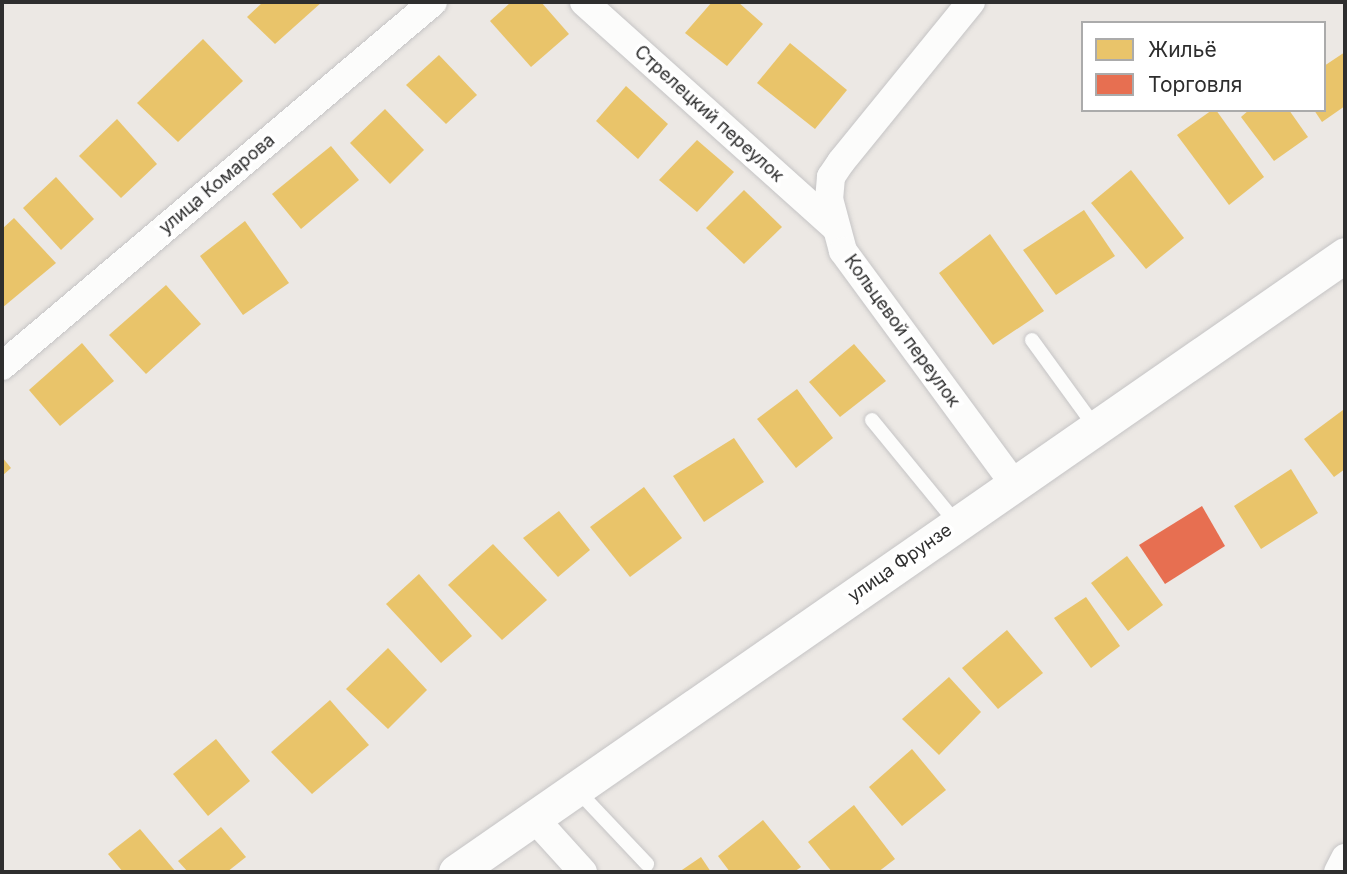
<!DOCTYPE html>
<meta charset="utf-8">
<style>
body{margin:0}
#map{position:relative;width:1347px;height:874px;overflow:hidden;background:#ece8e4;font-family:Inter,sans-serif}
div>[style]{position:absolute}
.homes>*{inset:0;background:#e9c46a}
.shops>*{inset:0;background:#e76f51}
.roads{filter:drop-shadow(0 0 2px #c5c4c5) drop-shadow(0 0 2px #c5c4c5)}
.service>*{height:14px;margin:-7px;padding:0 7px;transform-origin:7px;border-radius:7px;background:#fcfcfb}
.minor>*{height:28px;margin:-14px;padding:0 14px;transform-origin:14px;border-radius:14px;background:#fcfcfb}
.tertiary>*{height:35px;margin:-17.5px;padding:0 17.5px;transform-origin:17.5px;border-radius:17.5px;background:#fcfcfb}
span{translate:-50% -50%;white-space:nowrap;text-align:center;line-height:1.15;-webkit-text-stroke:7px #fff;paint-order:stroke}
.street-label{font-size:18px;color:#2e2e2e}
.frame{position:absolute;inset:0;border:4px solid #2e2e2e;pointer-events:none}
.legend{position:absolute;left:1081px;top:21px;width:245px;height:91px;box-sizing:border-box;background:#fff;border:2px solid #ababab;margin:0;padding:9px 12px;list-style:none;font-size:21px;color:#2e2e2e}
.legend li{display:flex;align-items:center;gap:14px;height:35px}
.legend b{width:35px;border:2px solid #ababab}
</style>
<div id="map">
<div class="homes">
<div style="clip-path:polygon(263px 2px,322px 2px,275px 44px,247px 17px)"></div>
<div style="clip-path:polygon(511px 2px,541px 2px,569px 34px,531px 67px,490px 21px)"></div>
<div style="clip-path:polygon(712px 2px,738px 2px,763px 24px,727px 66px,685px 33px)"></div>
<div style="clip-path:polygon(203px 39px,243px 81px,178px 142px,137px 103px)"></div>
<div style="clip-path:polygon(790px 43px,847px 90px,815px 129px,757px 83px)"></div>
<div style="clip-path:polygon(1345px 52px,1345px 106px,1322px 122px,1314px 110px,1324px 110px,1324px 66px)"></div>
<div style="clip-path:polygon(439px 55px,477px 95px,446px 124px,406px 85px)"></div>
<div style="clip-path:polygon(626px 86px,668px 124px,638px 159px,596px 121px)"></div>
<div style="clip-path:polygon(385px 109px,424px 150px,390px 184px,350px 143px)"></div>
<div style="clip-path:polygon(1212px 110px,1216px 110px,1264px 177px,1229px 205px,1177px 135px)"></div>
<div style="clip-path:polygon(1249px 110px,1289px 110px,1308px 137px,1274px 161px,1241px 117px)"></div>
<div style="clip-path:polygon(117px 119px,157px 164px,121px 198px,79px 156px)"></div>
<div style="clip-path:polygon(697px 140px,734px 172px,697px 212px,659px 180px)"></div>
<div style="clip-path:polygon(331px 146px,359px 180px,301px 229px,272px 194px)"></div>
<div style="clip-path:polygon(1131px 170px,1184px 238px,1146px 269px,1091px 203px)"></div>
<div style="clip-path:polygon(56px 177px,94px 219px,61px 250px,23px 208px)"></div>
<div style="clip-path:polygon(744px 190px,782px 227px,744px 264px,706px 228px)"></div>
<div style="clip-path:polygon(1084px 210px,1115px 256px,1056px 295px,1023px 250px)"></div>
<div style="clip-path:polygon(14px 218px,56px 263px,2px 308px,2px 229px)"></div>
<div style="clip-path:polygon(245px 221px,289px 283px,243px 315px,200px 256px)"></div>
<div style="clip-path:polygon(990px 234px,1044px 311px,993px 345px,939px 273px)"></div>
<div style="clip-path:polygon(166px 285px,201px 324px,146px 374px,109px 335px)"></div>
<div style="clip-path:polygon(82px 343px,114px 381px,60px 426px,29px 390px)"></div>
<div style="clip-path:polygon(854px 344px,886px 381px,840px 417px,809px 382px)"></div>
<div style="clip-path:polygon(797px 389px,833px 438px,796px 468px,757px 419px)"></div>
<div style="clip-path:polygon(1343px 410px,1345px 469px,1334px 477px,1304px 439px)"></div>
<div style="clip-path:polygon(734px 438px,764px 482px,704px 522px,673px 476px)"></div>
<div style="clip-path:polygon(2px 457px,11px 468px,2px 476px)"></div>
<div style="clip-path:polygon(1291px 469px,1318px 513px,1261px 549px,1234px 506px)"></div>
<div style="clip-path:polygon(644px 487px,682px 538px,630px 577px,590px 527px)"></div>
<div style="clip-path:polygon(559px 511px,590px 550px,558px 577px,523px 538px)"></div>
<div style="clip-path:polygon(493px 544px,547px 600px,502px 640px,448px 585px)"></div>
<div style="clip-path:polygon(1127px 556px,1163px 605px,1128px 631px,1091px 583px)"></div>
<div style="clip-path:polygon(419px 574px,472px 636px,441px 663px,386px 604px)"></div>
<div style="clip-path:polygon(1086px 597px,1120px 646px,1091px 668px,1054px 618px)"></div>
<div style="clip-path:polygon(1007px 630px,1043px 673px,998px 709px,962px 668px)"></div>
<div style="clip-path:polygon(388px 648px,427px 690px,388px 729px,346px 689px)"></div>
<div style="clip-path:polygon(949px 677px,981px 712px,939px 755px,902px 719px)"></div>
<div style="clip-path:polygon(330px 700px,369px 745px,312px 794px,271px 752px)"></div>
<div style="clip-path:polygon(216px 739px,250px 781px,208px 816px,173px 774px)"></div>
<div style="clip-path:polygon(912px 749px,946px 790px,902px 826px,869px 787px)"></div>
<div style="clip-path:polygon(854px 805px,895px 859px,878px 872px,832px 872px,808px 842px)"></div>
<div style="clip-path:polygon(763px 820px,801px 867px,794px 872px,730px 872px,718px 856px)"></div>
<div style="clip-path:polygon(221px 827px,246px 857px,227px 872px,188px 872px,178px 861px)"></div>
<div style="clip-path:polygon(140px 829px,176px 872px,123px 872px,108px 854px)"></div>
<div style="clip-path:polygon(701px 857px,711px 872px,679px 872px)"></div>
</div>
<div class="shops">
<div style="clip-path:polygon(1202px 506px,1225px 546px,1165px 584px,1139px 545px)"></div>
</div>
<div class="roads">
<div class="service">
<div style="left:1032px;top:340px;width:109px;rotate:54deg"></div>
<div style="left:872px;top:420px;width:134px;rotate:50.7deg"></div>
<div style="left:577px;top:790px;width:102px;rotate:46.6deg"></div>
</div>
<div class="minor">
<div style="left:584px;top:2px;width:336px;rotate:41.9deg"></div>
<div style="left:971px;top:2px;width:206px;rotate:129.1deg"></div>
<div style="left:841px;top:162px;width:18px;rotate:124deg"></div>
<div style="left:831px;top:177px;width:22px;rotate:95deg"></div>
<div style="left:829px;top:199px;width:54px;rotate:74.9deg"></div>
<div style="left:843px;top:251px;width:289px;rotate:53.7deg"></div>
<div style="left:2px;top:366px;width:564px;rotate:-40.18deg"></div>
<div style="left:534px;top:818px;width:73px;rotate:47.8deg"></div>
<div style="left:1338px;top:872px;width:16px;rotate:-63deg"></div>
</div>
<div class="tertiary">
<div style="left:456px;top:872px;width:1082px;rotate:-34.76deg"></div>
</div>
</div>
<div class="street-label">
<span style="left:709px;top:114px;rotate:42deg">Стрелецкий переулок</span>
<span style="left:217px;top:184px;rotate:-40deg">улица Комарова</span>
<span style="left:902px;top:331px;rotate:54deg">Кольцевой переулок</span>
<span style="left:900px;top:563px;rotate:-35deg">улица Фрунзе</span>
</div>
<div class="frame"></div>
<ul class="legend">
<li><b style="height:19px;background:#e9c46a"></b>Жильё</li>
<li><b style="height:19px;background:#e76f51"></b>Торговля</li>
</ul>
</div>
